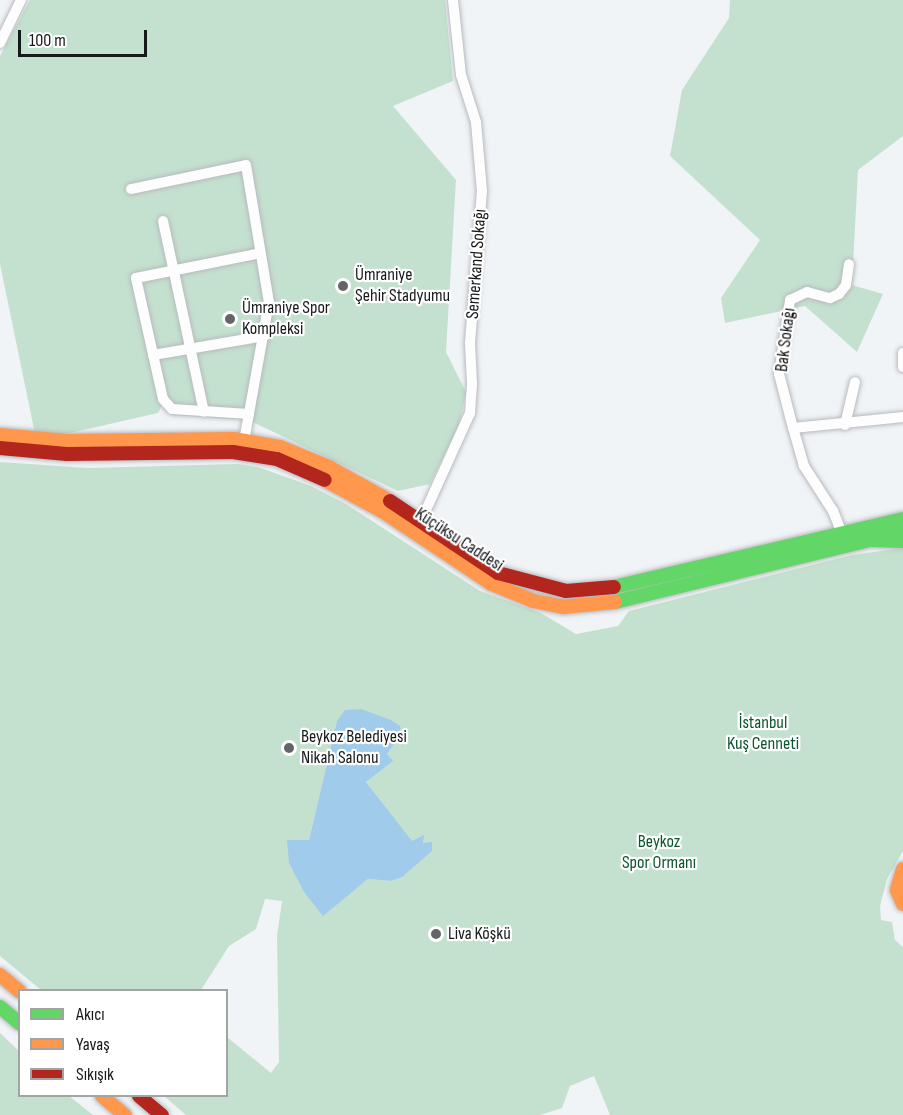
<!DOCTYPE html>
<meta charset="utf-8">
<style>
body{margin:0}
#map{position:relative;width:903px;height:1115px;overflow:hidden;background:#f1f4f7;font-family:"Sofia Sans Condensed",sans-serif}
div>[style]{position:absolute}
.green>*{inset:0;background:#c4e1cf}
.water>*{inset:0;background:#a0cbeb}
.roads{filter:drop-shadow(0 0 2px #b8babd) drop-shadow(0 0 2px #b8babd)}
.street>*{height:10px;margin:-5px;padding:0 5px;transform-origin:5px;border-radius:5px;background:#fdfdfe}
.fast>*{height:14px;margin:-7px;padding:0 7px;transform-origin:7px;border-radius:7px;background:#63d668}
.slow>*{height:14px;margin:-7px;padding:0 7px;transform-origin:7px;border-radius:7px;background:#ff974d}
.jam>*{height:14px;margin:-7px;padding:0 7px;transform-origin:7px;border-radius:7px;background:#b3261e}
.dots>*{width:16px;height:16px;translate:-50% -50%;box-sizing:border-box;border:3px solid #fff;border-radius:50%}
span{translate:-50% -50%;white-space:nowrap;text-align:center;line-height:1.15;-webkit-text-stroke:4.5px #fff;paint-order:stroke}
.street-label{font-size:18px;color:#16181a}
.poi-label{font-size:18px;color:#16181a}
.left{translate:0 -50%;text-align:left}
.park-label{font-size:18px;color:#0a562e}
.legend{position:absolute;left:18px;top:989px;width:210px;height:108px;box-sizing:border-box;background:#fff;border:2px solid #a2a3a3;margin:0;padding:8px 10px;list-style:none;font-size:18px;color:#16181a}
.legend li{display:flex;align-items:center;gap:12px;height:30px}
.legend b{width:30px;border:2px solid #a2a3a3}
.scale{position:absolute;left:18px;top:30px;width:129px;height:27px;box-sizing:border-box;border:3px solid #16181a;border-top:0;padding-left:8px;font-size:18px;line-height:21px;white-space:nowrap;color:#16181a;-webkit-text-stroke:4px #fff;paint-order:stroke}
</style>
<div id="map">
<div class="green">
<div style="clip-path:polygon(30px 0,445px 0,453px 81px,393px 106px,456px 180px,446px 352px,466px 392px,459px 426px,430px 484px,398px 491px,248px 420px,171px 415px,162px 405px,158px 413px,57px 436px,35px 434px,0 264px,0 56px)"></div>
<div style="clip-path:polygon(730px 0,903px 0,903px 136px,858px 170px,852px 285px,883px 294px,857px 352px,805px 306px,725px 323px,721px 298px,760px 240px,670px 156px,682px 90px,729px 18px)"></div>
<div style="clip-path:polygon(evenodd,0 462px,88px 468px,238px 464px,258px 467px,311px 486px,346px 504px,480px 591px,541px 613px,576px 634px,618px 626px,629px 611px,852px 555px,903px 548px,903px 851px,887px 879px,880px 906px,881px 920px,892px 922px,895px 940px,903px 947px,903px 1115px,610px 1115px,594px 1076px,570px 1086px,562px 1108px,540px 1115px,186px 1115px,164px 1096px,226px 1096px,227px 1037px,271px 1073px,279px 1062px,277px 936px,282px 901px,265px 899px,256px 929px,229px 946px,201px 990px,41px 990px,0 956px,0 462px,361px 709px,401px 735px,387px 754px,392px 761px,366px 782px,412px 842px,423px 843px,391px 881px,368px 879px,323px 915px,287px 840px,309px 840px,337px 722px,345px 711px,361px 709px)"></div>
<div style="clip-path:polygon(0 1033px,19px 1051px,20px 1096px,69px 1096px,93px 1115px,0 1115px)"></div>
</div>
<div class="water">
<div style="clip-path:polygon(361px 709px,391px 720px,400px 726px,401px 735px,387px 754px,393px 761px,366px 782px,412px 841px,424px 835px,423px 843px,432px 842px,432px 851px,402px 877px,391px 881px,368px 879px,323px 916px,304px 892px,289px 863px,287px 840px,309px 840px,337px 721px,345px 710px)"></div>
</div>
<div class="roads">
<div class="street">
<div style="left:0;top:43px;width:48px;rotate:-64deg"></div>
<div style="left:131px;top:189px;width:117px;rotate:-11.8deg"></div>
<div style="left:246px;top:165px;width:139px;rotate:80.5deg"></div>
<div style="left:269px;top:302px;width:141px;rotate:100.2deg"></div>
<div style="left:163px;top:221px;width:195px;rotate:77.9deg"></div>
<div style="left:903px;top:353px;width:14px;rotate:90deg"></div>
<div style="left:153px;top:355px;width:113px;rotate:-9.7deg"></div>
<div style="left:249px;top:414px;width:77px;rotate:-176.3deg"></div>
<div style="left:172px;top:409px;width:13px;rotate:-132deg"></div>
<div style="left:163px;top:399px;width:124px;rotate:-102.6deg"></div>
<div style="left:136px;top:278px;width:127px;rotate:-11.3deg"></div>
<div style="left:845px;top:425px;width:44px;rotate:-76.9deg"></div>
<div style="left:793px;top:428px;width:56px;rotate:-104.5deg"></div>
<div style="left:779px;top:374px;width:75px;rotate:-81.5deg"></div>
<div style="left:790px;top:300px;width:19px;rotate:-25deg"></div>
<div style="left:807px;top:292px;width:24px;rotate:15deg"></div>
<div style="left:830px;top:298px;width:10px;rotate:-24deg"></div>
<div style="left:839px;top:294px;width:11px;rotate:-52deg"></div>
<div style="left:846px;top:285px;width:21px;rotate:-82deg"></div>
<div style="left:421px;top:521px;width:119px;rotate:-65.6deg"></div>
<div style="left:470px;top:413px;width:30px;rotate:-86deg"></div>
<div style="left:472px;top:383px;width:40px;rotate:-92.9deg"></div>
<div style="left:470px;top:343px;width:152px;rotate:-85.5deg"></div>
<div style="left:482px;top:191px;width:69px;rotate:-95deg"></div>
<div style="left:476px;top:122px;width:49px;rotate:-107.7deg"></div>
<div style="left:461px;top:75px;width:75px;rotate:-96.1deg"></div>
<div style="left:842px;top:534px;width:25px;rotate:-111deg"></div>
<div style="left:833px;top:511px;width:54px;rotate:-122.8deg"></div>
<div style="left:804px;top:466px;width:40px;rotate:-106deg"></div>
<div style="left:793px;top:428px;width:111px;rotate:-5.7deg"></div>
</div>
<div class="fast">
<div style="left:873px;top:540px;width:30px;rotate:2deg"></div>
<div style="left:614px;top:587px;width:297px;rotate:-13.2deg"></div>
<div style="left:615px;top:602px;width:296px;rotate:-13.7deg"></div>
<div style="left:0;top:1007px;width:26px;rotate:40deg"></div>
</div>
<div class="slow">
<div style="left:0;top:435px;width:67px;rotate:5.1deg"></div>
<div style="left:67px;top:441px;width:167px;rotate:-0.7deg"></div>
<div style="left:234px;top:439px;width:47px;rotate:9.9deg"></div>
<div style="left:280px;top:447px;width:53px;rotate:22.2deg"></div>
<div style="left:329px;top:467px;width:70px;rotate:29.1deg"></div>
<div style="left:325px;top:480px;width:65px;rotate:28.5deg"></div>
<div style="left:382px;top:511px;width:132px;rotate:33.6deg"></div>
<div style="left:492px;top:584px;width:44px;rotate:22.5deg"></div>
<div style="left:533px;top:601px;width:31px;rotate:11deg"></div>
<div style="left:563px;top:607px;width:52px;rotate:-5.5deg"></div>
<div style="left:903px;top:869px;width:22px;rotate:106deg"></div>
<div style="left:897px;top:890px;width:15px;rotate:67deg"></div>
<div style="left:0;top:975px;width:26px;rotate:40deg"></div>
<div style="left:102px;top:1096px;width:30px;rotate:40deg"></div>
</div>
<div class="jam">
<div style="left:0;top:448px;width:67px;rotate:5.1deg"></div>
<div style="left:67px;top:454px;width:166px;rotate:-0.7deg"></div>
<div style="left:233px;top:452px;width:45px;rotate:9deg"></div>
<div style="left:277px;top:459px;width:52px;rotate:23.6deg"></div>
<div style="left:390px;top:501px;width:130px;rotate:33.7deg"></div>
<div style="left:498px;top:573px;width:70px;rotate:14.8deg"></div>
<div style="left:566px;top:591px;width:48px;rotate:-4.8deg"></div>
<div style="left:139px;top:1096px;width:30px;rotate:40deg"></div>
</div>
</div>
<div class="dots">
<div style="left:343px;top:286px;background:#636567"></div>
<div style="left:230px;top:319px;background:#636567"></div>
<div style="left:289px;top:748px;background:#636567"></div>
<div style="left:436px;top:934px;background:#636567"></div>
</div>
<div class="street-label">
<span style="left:477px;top:264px;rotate:-86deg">Semerkand Sokağı</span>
<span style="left:786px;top:340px;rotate:-83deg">Bak Sokağı</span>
<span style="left:459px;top:540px;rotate:33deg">Küçüksu Caddesi</span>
</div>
<div class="poi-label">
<span class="left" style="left:355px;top:286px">Ümraniye<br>Şehir Stadyumu</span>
<span class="left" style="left:242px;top:319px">Ümraniye Spor<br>Kompleksi</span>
<span class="left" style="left:301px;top:748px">Beykoz Belediyesi<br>Nikah Salonu</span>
<span class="left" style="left:448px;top:934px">Liva Köşkü</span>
</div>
<div class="park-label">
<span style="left:763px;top:734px">İstanbul<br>Kuş Cenneti</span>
<span style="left:659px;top:853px">Beykoz<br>Spor Ormanı</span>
</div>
<ul class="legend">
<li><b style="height:8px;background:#63d668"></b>Akıcı</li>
<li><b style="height:8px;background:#ff974d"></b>Yavaş</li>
<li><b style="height:8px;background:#b3261e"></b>Sıkışık</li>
</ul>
<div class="scale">100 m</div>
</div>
